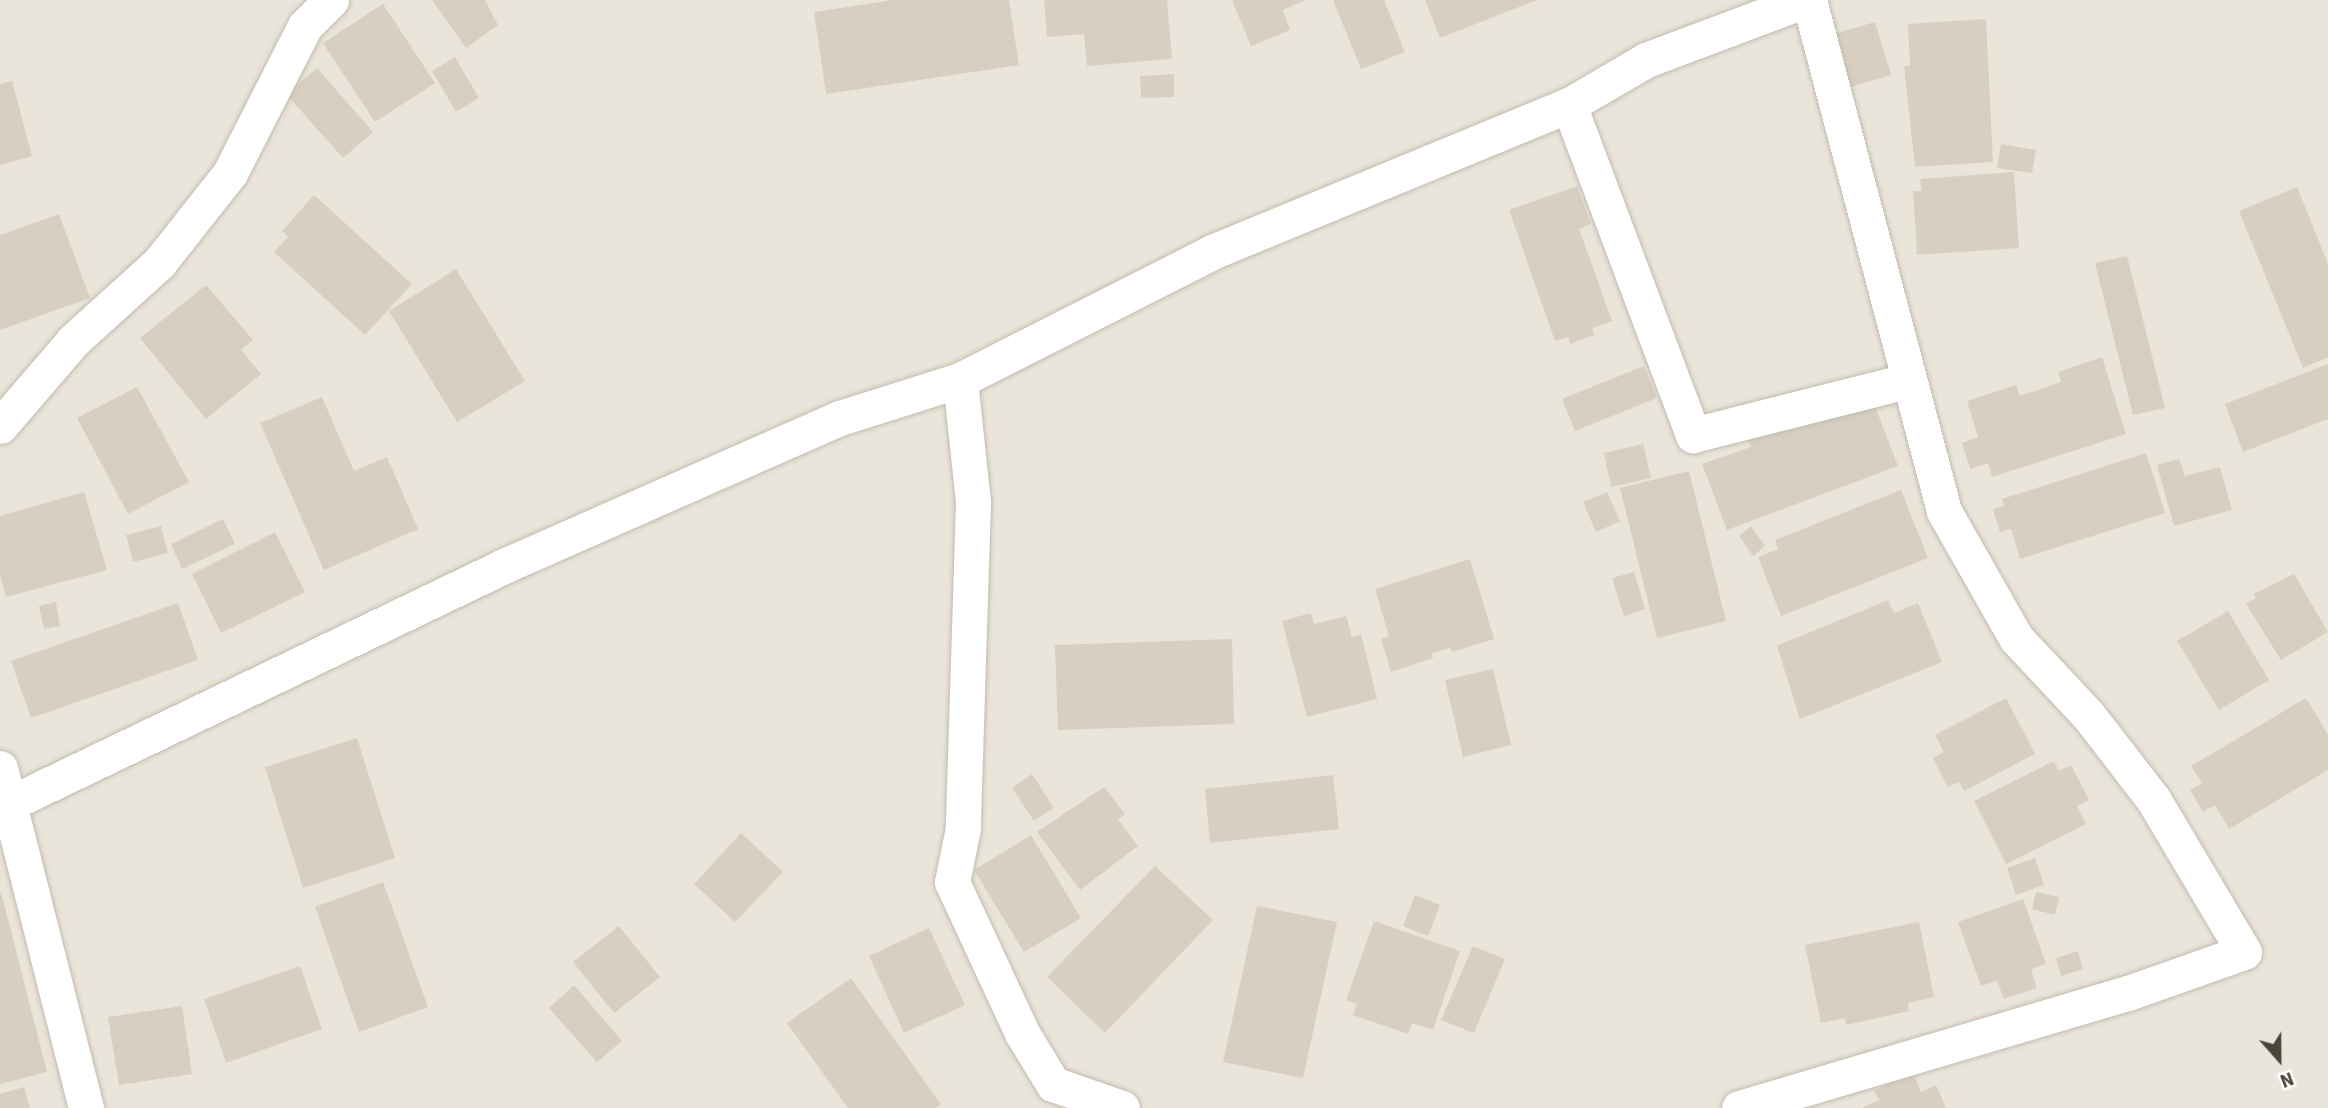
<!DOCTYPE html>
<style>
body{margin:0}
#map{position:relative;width:2328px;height:1108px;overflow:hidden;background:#f6f3ec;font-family:"Source Sans 3",sans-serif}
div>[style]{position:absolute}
.residential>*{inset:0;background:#eae5da}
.building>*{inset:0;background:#d8cfc1}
.roads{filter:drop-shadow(0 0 2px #c2bbae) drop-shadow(0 0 2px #c2bbae)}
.street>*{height:35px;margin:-17.5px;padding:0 17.5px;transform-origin:17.5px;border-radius:17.5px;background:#fff}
span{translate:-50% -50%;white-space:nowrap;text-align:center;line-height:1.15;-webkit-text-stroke:6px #fff;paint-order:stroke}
.north{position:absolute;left:2244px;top:1024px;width:70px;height:70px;-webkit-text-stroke:5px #fff;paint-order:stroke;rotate:159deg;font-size:19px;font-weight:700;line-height:28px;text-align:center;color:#4b4439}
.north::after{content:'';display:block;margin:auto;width:24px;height:32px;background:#4b4439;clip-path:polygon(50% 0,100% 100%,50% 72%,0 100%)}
</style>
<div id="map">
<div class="residential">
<div style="clip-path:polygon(0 0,2328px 0,2328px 1108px,0 1108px)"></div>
</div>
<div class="building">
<div style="clip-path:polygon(432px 0,485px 0,498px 25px,466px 48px)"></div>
<div style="clip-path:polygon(893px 0,1009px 0,1019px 65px,826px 94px,814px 12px)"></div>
<div style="clip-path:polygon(1044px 0,1167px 0,1172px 59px,1087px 66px,1084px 34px,1047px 37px)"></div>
<div style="clip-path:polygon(1232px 0,1306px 0,1283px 10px,1290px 30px,1251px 46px)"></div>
<div style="clip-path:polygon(1333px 0,1384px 0,1405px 52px,1361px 69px)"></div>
<div style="clip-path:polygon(1425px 0,1537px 0,1440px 38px)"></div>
<div style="clip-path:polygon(383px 4px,435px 83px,375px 122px,323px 43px)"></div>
<div style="clip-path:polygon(1986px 19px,1993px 162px,1915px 167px,1904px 66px,1910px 66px,1908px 24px)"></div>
<div style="clip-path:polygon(1875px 22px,1891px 75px,1847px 88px,1831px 35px)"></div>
<div style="clip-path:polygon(455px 57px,479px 98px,456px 112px,432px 71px)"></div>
<div style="clip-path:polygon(317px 68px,373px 132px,343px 158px,286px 94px)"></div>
<div style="clip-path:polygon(1174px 74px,1174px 97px,1141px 98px,1140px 76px)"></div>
<div style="clip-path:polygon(12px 81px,32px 156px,0 165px,0 84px)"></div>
<div style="clip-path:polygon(2001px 144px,2036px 150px,2032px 173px,1997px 168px)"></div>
<div style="clip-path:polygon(2014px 172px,2019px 248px,1917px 255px,1913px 191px,1922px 191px,1920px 179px)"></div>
<div style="clip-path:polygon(1577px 186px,1591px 224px,1579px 229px,1612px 321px,1592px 328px,1594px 335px,1570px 344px,1568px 337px,1555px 341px,1509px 210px)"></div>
<div style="clip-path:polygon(2297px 187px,2328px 264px,2328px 357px,2303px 368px,2239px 211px)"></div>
<div style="clip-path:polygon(314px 195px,412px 284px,365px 335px,274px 252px,288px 237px,282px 231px)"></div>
<div style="clip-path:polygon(59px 214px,90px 298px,0 330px,0 235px)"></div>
<div style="clip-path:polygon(2127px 256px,2165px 408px,2133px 415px,2095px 263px)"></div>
<div style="clip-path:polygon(456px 269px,525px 381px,457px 422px,389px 311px)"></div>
<div style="clip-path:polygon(206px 285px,253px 340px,241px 350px,261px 374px,206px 419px,140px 338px)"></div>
<div style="clip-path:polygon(2102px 357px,2126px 434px,1992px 477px,1988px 463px,1970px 469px,1962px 443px,1978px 437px,1967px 401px,2016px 385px,2020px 396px,2061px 382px,2058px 372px)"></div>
<div style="clip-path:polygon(2328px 364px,2328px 419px,2243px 452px,2225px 404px)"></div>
<div style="clip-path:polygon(1644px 366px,1657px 398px,1575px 431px,1562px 399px)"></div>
<div style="clip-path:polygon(137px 387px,189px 482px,128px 514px,77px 418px)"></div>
<div style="clip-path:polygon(322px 397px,354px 471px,387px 457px,418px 529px,324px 570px,260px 423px)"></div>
<div style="clip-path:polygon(1873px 401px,1898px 466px,1727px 530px,1702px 464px,1751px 447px,1747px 438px)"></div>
<div style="clip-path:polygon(1643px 444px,1651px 478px,1611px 487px,1604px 453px)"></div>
<div style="clip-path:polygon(2146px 453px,2165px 513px,2020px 559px,2011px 529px,2000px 532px,1993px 509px,2004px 506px,2002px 499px)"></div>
<div style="clip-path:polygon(2179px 459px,2185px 476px,2220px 467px,2232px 510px,2174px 526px,2157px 465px)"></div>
<div style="clip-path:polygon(1689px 471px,1726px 621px,1657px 638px,1620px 488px)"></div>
<div style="clip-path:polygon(1901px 490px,1928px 558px,1781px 616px,1758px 557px,1778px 549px,1775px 540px)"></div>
<div style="clip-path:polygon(84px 492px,107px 570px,6px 597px,0 575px,0 516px)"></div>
<div style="clip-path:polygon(1607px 492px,1620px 521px,1596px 532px,1583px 502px)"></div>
<div style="clip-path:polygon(223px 519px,235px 544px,182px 569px,171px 544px)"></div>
<div style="clip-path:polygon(161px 526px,168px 553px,133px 562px,126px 535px)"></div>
<div style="clip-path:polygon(1751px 526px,1765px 546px,1753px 556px,1739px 536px)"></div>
<div style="clip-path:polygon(275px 532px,305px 592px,221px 633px,192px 574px)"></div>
<div style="clip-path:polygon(1470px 559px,1494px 639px,1452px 652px,1450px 648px,1432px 653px,1433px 658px,1391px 672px,1381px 639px,1389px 636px,1375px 589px)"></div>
<div style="clip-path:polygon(1634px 572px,1645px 609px,1624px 616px,1612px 578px)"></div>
<div style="clip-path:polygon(2294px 574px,2328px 632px,2281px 660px,2246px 604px,2256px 598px,2254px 594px)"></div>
<div style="clip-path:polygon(1888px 600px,1894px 613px,1918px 603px,1942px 662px,1800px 719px,1777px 646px)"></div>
<div style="clip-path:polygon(56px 602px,60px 626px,44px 629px,39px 606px)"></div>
<div style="clip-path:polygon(178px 603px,198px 660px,31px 718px,11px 661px)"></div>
<div style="clip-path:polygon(2228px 611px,2269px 680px,2219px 710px,2177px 641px)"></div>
<div style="clip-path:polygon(1311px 613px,1314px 624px,1346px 616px,1352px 637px,1361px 634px,1377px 699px,1307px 717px,1282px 621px)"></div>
<div style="clip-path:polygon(1232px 639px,1234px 724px,1058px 730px,1055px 645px)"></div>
<div style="clip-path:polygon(1493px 669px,1511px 745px,1463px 757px,1445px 680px)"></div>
<div style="clip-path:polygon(2006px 698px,2035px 754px,1964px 791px,1959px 782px,1948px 787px,1933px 758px,1944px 752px,1935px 735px)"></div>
<div style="clip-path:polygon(2306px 698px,2328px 735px,2328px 770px,2229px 829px,2215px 805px,2203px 812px,2190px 790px,2202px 783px,2191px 766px)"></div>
<div style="clip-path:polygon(357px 738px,395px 858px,303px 888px,265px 767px)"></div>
<div style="clip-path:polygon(2054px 761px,2059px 771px,2071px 765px,2089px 800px,2077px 806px,2086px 824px,2006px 864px,1974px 801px)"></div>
<div style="clip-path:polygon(1032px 774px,1054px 808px,1034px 821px,1012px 788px)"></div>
<div style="clip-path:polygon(1333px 775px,1339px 829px,1210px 843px,1205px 789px)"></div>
<div style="clip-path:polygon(1104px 787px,1125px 814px,1118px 819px,1138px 846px,1080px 890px,1037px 832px)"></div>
<div style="clip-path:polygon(741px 833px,783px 872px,735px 922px,694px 884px)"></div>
<div style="clip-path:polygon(1031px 835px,1081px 918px,1024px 952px,974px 870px)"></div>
<div style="clip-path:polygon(2035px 858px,2044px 885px,2016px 895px,2007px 868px)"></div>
<div style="clip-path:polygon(1155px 866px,1213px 920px,1105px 1033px,1047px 977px)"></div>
<div style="clip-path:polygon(383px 882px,428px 1007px,359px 1032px,315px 907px)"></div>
<div style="clip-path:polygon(1px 892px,47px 1072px,0 1084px,0 893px)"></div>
<div style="clip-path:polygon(2036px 892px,2059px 897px,2055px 915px,2032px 909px)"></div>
<div style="clip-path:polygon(1415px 895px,1440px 905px,1428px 936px,1403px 926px)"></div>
<div style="clip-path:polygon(2023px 899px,2046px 964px,2031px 969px,2037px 988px,2004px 999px,1997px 981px,1981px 986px,1958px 922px)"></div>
<div style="clip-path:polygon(1257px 906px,1337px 922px,1303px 1078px,1223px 1062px)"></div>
<div style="clip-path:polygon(1374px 921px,1460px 951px,1433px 1030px,1412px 1023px,1408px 1034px,1353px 1015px,1357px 1004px,1346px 1000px)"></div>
<div style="clip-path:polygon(1919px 922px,1934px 997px,1908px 1003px,1909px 1011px,1846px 1025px,1845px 1018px,1821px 1023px,1805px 945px)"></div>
<div style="clip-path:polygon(619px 926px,660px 977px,614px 1013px,573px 962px)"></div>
<div style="clip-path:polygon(929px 928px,965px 1005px,904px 1033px,869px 956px)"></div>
<div style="clip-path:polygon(1473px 946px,1505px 959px,1474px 1033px,1441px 1020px)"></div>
<div style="clip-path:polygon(2078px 951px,2083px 969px,2061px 976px,2056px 958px)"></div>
<div style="clip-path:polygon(300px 966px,322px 1029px,226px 1063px,204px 999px)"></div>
<div style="clip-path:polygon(851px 978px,941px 1104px,935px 1108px,848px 1108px,787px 1023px)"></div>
<div style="clip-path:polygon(574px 985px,622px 1041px,597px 1062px,549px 1008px)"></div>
<div style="clip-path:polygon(182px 1006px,192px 1074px,119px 1085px,108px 1017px)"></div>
<div style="clip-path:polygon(1913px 1073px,1921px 1092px,1936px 1085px,1946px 1108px,1862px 1108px,1879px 1100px,1874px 1091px)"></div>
<div style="clip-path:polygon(24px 1087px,30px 1108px,0 1108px,0 1094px)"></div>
</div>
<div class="roads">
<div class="street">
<div style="left:1569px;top:105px;width:353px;rotate:69.4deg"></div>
<div style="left:1693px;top:435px;width:221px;rotate:-14.2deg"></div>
<div style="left:960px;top:380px;width:123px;rotate:83.9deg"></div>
<div style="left:973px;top:502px;width:326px;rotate:91.8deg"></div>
<div style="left:963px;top:828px;width:55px;rotate:101.5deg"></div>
<div style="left:952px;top:882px;width:166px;rotate:65.1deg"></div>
<div style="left:1022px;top:1033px;width:60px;rotate:58.7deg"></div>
<div style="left:1053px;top:1084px;width:73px;rotate:19.2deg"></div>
<div style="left:0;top:426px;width:112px;rotate:-49.3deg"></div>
<div style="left:73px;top:341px;width:116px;rotate:-42.2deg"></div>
<div style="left:159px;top:263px;width:115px;rotate:-51.7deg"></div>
<div style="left:230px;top:173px;width:165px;rotate:-63deg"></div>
<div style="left:305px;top:26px;width:37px;rotate:-45deg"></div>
<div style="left:0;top:768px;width:351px;rotate:75.8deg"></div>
<div style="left:0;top:808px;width:559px;rotate:-25.65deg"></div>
<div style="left:504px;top:566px;width:367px;rotate:-23.8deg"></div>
<div style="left:840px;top:418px;width:126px;rotate:-17.6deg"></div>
<div style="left:960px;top:380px;width:283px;rotate:-26.9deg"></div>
<div style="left:1212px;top:252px;width:386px;rotate:-22.4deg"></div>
<div style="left:1569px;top:105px;width:89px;rotate:-30.3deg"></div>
<div style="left:1646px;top:60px;width:171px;rotate:-20.6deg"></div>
<div style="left:1739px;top:1108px;width:406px;rotate:-16.5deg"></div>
<div style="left:2128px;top:993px;width:123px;rotate:-19.5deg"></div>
<div style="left:2244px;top:952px;width:178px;rotate:-120.7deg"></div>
<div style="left:2153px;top:799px;width:106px;rotate:-127.7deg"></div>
<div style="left:2088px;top:715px;width:105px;rotate:-133.1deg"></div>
<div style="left:2016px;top:638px;width:146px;rotate:-119.6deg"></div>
<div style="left:1944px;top:511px;width:529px;rotate:-104.8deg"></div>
</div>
</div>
<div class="north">N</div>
</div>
